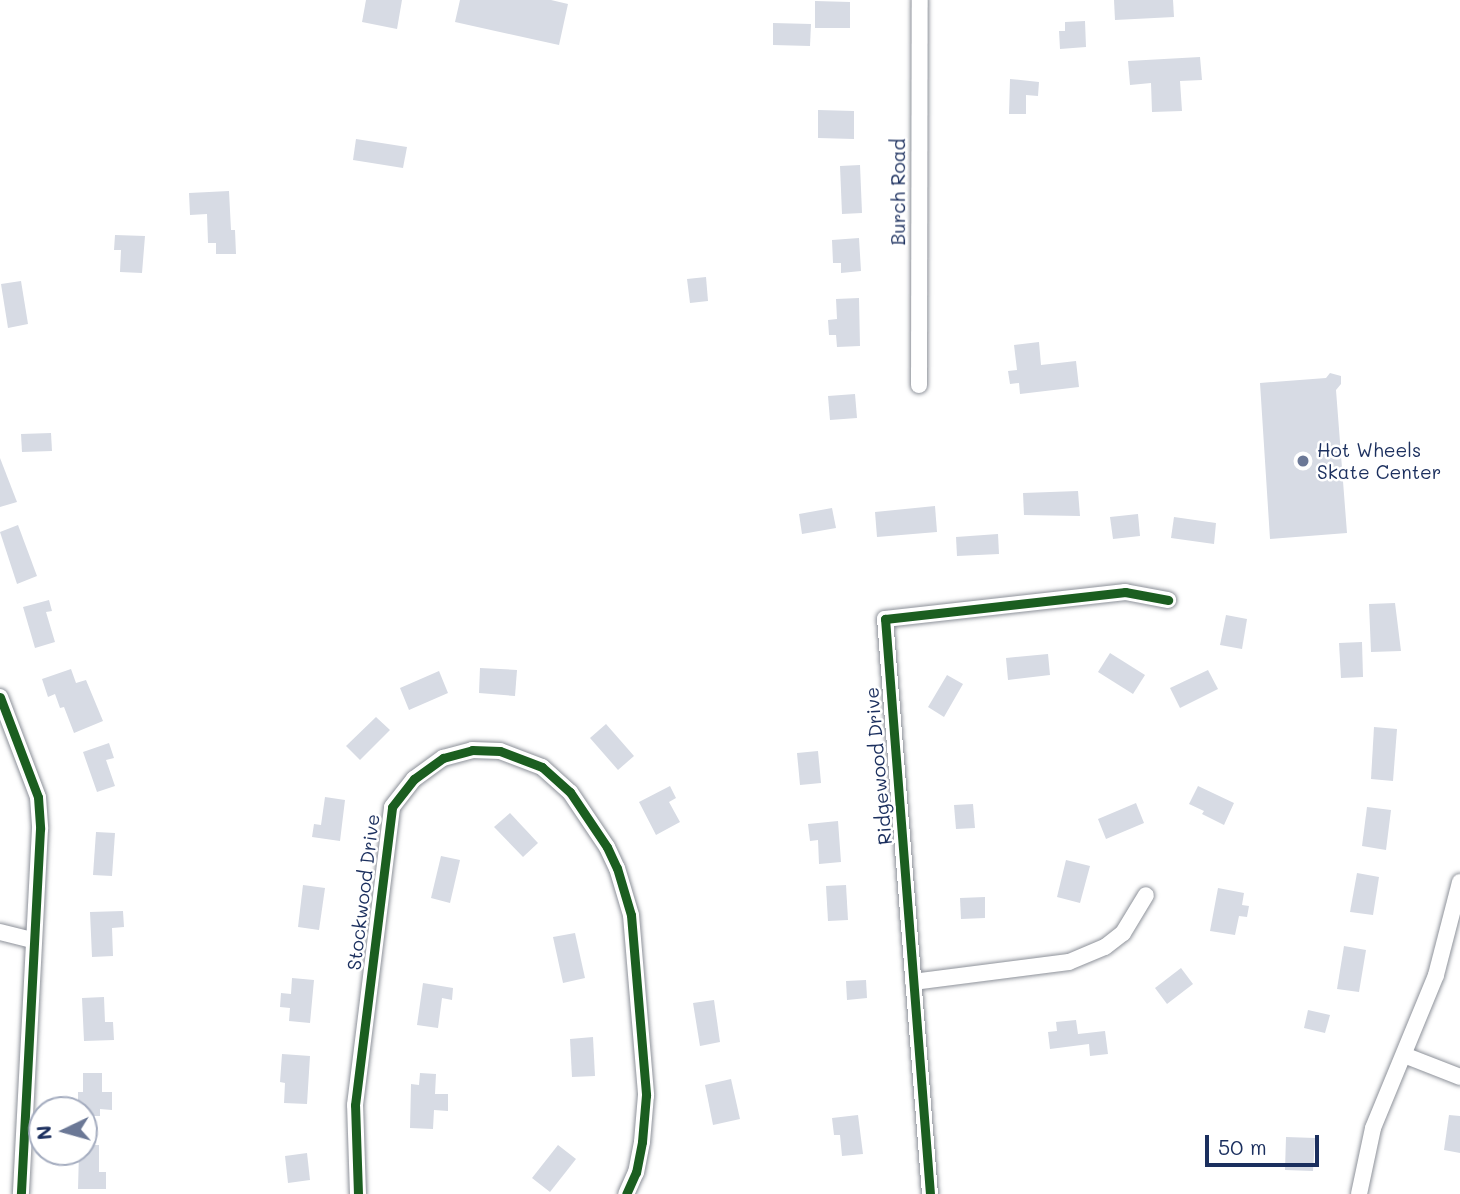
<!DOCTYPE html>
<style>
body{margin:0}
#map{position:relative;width:1460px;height:1194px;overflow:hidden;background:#fff;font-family:Mali,sans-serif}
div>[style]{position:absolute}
.building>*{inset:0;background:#d7dbe4}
.roads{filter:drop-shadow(0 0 2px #8e929a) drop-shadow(0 0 2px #8e929a)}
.minor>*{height:16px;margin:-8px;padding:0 8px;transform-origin:8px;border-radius:8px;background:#fff}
.cycleway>*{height:9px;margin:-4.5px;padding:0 4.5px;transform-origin:4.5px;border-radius:4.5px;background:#1b5e20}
.dots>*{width:19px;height:19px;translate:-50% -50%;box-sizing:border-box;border:4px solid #fff;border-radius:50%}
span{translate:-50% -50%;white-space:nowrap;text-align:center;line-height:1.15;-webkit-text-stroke:5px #fff;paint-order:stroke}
.street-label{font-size:19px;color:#1b2f5e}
.poi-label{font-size:19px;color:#1b2f5e}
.left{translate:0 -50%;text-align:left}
.north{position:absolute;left:28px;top:1096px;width:70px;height:70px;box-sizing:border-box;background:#fff;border:2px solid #a4acbf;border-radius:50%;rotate:265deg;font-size:19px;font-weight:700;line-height:28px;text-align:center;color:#1b2f5e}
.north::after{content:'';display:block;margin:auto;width:24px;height:32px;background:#6b7896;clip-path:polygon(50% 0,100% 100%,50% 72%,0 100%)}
.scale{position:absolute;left:1205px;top:1135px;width:114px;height:32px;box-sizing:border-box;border:4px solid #1b2f5e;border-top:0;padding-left:9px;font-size:21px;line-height:24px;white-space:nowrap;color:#1b2f5e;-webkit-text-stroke:5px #fff;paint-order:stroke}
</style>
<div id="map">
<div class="building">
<div style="clip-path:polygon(366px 0,402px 0,397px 29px,362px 22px)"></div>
<div style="clip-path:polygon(460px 0,551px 0,568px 4px,559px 45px,455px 22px)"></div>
<div style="clip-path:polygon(1114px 0,1173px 0,1174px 17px,1115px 20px)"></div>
<div style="clip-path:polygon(815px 1px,850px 2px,850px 28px,815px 28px)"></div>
<div style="clip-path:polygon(1085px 21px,1086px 47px,1060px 49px,1059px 31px,1065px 31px,1065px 22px)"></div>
<div style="clip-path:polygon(773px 23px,811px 24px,810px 46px,773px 45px)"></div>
<div style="clip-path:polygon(1200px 57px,1202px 80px,1180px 81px,1182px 111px,1152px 112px,1151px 83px,1130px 85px,1128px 61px)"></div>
<div style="clip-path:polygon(1010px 79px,1039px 82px,1038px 96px,1026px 95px,1026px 114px,1009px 114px)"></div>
<div style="clip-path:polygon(818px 110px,854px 111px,854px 139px,818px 138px)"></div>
<div style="clip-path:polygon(356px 139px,407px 147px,403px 168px,353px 160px)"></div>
<div style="clip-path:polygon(860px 165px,862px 213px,842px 214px,840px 166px)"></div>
<div style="clip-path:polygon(229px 191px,231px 230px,235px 230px,236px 254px,216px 254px,216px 243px,208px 243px,207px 214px,190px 215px,189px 193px)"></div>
<div style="clip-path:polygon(115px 235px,145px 236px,142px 273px,120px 272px,121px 250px,114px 250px)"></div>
<div style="clip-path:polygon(859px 238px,861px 271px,841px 273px,841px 263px,833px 263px,832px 240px)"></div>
<div style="clip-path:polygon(706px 277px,708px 301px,690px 303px,687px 279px)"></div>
<div style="clip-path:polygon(21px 281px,28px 324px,8px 328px,1px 284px)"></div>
<div style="clip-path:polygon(859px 298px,860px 346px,837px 347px,836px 335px,829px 335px,828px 320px,837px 319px,836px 299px)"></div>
<div style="clip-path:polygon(1039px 342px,1041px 365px,1076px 361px,1079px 387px,1020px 394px,1019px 383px,1010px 384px,1008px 371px,1017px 370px,1014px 345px)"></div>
<div style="clip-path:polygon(1330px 373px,1341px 376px,1341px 384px,1336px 390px,1347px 533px,1270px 539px,1260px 383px,1326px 378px)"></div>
<div style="clip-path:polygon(855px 394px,857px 418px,830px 420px,828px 396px)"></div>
<div style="clip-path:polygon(51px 433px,52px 451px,22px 452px,21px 434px)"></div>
<div style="clip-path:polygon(0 458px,17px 502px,0 507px)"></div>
<div style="clip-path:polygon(1078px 491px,1080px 516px,1024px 515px,1023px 493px)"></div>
<div style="clip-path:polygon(935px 506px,937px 532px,877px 537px,875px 512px)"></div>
<div style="clip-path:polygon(832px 508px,836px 528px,802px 534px,799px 514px)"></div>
<div style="clip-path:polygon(1138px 514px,1140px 536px,1113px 539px,1110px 517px)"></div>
<div style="clip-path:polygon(1174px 517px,1216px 523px,1214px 544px,1171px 538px)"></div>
<div style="clip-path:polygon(18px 525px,37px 576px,17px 584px,0 532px)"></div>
<div style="clip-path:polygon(998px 534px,999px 554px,957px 556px,956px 537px)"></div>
<div style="clip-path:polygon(49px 600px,52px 611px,46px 612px,55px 642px,35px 648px,23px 607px)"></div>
<div style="clip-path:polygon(1395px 603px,1401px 651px,1371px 652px,1369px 604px)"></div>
<div style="clip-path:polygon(1226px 615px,1247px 619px,1242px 649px,1220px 645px)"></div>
<div style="clip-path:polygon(1362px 642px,1363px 677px,1341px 678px,1339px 643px)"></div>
<div style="clip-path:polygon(1110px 653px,1145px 675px,1133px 694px,1098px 672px)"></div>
<div style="clip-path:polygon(1048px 654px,1050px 675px,1008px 680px,1006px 658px)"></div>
<div style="clip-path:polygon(480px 668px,517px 670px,515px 696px,479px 693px)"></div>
<div style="clip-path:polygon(71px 669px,76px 683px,86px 680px,103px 721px,74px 733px,64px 707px,60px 708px,55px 694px,48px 697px,42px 679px)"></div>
<div style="clip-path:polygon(1208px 670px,1218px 689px,1180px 708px,1170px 688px)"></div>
<div style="clip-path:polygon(439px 671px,448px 693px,409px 710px,400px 688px)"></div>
<div style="clip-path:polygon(947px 675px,963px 684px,944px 717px,928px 707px)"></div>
<div style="clip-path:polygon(376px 717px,390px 730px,360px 760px,346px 746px)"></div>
<div style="clip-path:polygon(606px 724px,634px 756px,618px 770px,590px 738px)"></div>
<div style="clip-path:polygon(1374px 727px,1397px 729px,1393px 781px,1371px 779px)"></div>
<div style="clip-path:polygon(109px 743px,114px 758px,106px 760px,115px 786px,97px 792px,83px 752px)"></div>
<div style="clip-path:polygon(818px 751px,821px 783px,800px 785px,797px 753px)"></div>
<div style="clip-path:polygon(670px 786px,676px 798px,669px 802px,680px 822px,656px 835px,639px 802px)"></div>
<div style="clip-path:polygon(1198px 786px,1234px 803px,1224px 825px,1202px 814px,1204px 811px,1189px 804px)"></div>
<div style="clip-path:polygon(325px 797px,345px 800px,340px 841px,312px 837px,314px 824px,321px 825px)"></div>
<div style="clip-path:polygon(1136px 803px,1144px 823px,1106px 839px,1098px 819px)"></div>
<div style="clip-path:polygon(973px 804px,975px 828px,956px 829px,954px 805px)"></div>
<div style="clip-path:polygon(1367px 807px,1391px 810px,1386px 850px,1362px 846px)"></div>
<div style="clip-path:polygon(510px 813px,538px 843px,523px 857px,494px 827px)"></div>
<div style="clip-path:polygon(838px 821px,841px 862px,819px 864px,818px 840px,810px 841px,808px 824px)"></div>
<div style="clip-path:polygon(96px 832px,115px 833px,112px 876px,93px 875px)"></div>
<div style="clip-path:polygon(441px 856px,460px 860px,450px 903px,431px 898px)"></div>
<div style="clip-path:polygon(1066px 860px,1090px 866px,1080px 903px,1057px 897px)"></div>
<div style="clip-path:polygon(1357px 873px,1379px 877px,1373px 915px,1350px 912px)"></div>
<div style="clip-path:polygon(303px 885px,325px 888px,319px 930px,298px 927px)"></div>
<div style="clip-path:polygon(846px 885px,848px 920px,828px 921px,826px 886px)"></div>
<div style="clip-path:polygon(1218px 888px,1244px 893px,1242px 905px,1249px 906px,1247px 917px,1239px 916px,1235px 935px,1210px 931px)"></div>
<div style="clip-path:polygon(985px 897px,985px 918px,961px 919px,960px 898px)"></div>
<div style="clip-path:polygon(123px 911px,124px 927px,112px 928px,113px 956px,92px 957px,90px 912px)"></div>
<div style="clip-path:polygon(575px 933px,585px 978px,563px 983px,553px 937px)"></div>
<div style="clip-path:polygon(1344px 946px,1366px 950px,1359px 992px,1337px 989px)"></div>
<div style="clip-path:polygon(1181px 968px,1193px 984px,1167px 1004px,1155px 988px)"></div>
<div style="clip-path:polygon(292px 978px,314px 980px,310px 1023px,289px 1021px,290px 1008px,280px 1007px,281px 993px,291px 994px)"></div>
<div style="clip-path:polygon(866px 980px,867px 998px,847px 1000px,846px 981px)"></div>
<div style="clip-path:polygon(423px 983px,453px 988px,452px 1000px,442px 998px,438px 1028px,417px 1025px)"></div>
<div style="clip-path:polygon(104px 997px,105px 1022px,113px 1022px,114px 1040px,84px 1041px,82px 998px)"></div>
<div style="clip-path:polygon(714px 1000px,720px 1042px,700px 1046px,693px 1003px)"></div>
<div style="clip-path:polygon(1308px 1010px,1330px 1015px,1325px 1033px,1304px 1028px)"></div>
<div style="clip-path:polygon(1076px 1020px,1078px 1034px,1105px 1031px,1108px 1054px,1090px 1056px,1089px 1044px,1050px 1049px,1048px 1032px,1057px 1031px,1056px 1022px)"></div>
<div style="clip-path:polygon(593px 1037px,595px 1076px,572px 1077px,570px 1039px)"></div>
<div style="clip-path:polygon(282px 1054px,310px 1056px,307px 1104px,284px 1103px,285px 1083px,280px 1082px)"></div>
<div style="clip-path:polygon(83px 1073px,102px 1073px,102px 1092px,112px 1092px,112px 1110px,100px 1109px,100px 1116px,84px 1116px,83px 1107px,78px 1107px,78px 1092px,83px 1092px)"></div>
<div style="clip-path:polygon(420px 1073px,436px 1074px,435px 1094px,448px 1094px,448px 1111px,434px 1110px,433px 1129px,410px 1128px,411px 1084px,419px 1085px)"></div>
<div style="clip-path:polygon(731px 1079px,740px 1119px,713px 1125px,705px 1085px)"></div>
<div style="clip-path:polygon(858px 1115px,863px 1154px,842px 1156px,840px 1135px,834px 1135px,832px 1118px)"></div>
<div style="clip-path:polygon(1449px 1115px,1460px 1116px,1460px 1153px,1444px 1150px)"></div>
<div style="clip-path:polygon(1286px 1137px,1315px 1138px,1313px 1171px,1285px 1170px)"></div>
<div style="clip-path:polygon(84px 1145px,99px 1145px,99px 1172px,106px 1172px,106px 1189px,78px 1189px,79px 1152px,84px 1152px)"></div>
<div style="clip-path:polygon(558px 1145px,576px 1159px,550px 1192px,532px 1178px)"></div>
<div style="clip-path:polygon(307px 1153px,310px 1180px,288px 1183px,285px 1156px)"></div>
</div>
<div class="roads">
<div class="minor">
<div style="left:919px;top:385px;width:385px;rotate:-89.9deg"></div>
<div style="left:0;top:697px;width:107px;rotate:69.2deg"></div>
<div style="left:38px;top:797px;width:32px;rotate:86deg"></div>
<div style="left:40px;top:829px;width:365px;rotate:93deg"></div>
<div style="left:0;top:932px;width:33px;rotate:14deg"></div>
<div style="left:913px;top:982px;width:157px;rotate:-7.3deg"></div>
<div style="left:1069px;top:962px;width:39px;rotate:-23deg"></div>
<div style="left:1105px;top:947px;width:23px;rotate:-38deg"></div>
<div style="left:1123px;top:933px;width:44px;rotate:-58.8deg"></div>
<div style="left:1404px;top:1055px;width:60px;rotate:21.4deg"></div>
<div style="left:358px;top:1194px;width:89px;rotate:-91.9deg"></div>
<div style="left:355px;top:1105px;width:300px;rotate:-82.9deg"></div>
<div style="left:392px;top:807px;width:36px;rotate:-52deg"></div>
<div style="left:414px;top:779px;width:36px;rotate:-36deg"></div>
<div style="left:443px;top:758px;width:30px;rotate:-15deg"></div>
<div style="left:472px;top:750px;width:28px;rotate:2deg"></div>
<div style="left:500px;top:751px;width:45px;rotate:20.9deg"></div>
<div style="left:542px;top:767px;width:38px;rotate:42deg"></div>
<div style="left:570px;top:792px;width:66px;rotate:56.1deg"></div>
<div style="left:607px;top:847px;width:23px;rotate:65deg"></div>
<div style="left:617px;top:868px;width:49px;rotate:73.4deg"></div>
<div style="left:631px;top:915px;width:181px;rotate:85.2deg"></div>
<div style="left:646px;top:1095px;width:47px;rotate:94.9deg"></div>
<div style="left:642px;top:1142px;width:31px;rotate:101deg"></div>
<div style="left:636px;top:1172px;width:24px;rotate:114deg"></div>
<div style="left:930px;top:1194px;width:577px;rotate:-94.47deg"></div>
<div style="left:885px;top:619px;width:242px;rotate:-6.4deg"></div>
<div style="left:1125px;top:592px;width:44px;rotate:10.5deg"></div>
<div style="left:1359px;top:1194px;width:67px;rotate:-78deg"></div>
<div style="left:1373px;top:1128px;width:165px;rotate:-67.6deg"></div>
<div style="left:1436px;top:975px;width:96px;rotate:-75.5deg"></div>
</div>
</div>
<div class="cycleway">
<div style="left:0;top:697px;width:107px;rotate:69.2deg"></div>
<div style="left:38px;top:797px;width:32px;rotate:86deg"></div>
<div style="left:40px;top:829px;width:365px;rotate:93deg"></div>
<div style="left:358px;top:1194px;width:89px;rotate:-91.9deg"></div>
<div style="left:355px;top:1105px;width:300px;rotate:-82.9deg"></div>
<div style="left:392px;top:807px;width:36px;rotate:-52deg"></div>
<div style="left:414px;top:779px;width:36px;rotate:-36deg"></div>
<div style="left:443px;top:758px;width:30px;rotate:-15deg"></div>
<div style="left:472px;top:750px;width:28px;rotate:2deg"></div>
<div style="left:500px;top:751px;width:45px;rotate:20.9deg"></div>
<div style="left:542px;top:767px;width:38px;rotate:42deg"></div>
<div style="left:570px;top:792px;width:66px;rotate:56.1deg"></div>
<div style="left:607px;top:847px;width:23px;rotate:65deg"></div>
<div style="left:617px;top:868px;width:49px;rotate:73.4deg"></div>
<div style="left:631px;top:915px;width:181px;rotate:85.2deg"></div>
<div style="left:646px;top:1095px;width:47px;rotate:94.9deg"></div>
<div style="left:642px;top:1142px;width:31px;rotate:101deg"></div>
<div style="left:636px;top:1172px;width:24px;rotate:114deg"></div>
<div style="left:930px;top:1194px;width:577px;rotate:-94.47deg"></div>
<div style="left:885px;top:619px;width:242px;rotate:-6.4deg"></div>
<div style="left:1125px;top:592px;width:44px;rotate:10.5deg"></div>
</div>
<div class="dots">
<div style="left:1303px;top:461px;background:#6b7896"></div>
</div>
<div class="street-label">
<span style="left:898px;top:192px;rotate:-90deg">Burch Road</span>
<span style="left:878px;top:766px;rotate:-95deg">Ridgewood Drive</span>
<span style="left:363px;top:892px;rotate:-83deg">Stockwood Drive</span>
</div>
<div class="poi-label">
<span class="left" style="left:1317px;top:461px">Hot Wheels<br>Skate Center</span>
</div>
<div class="north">N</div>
<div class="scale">50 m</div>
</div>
